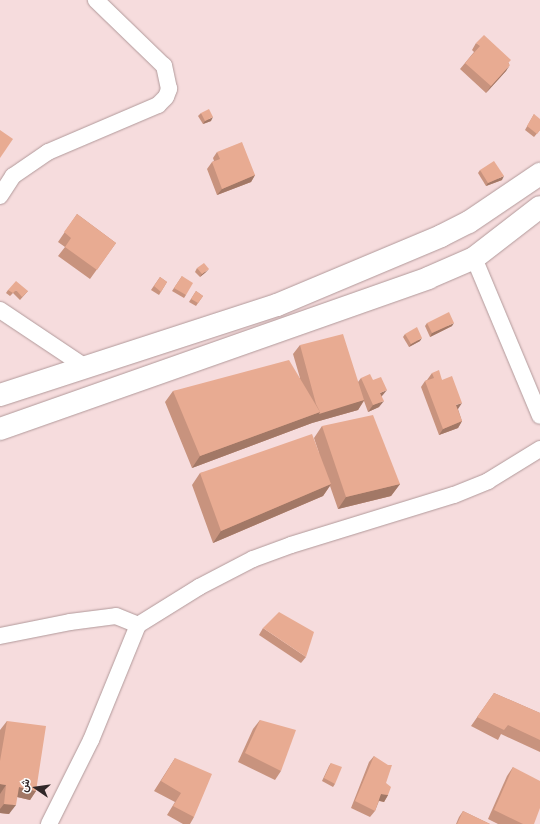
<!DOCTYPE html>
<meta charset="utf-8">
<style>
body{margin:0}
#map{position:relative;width:540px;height:824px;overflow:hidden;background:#f6dcdd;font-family:"IBM Plex Sans",Vazirmatn,sans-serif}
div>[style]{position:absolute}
.roads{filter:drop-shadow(0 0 1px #b1999a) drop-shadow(0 0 1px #b1999a)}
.street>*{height:16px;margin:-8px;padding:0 8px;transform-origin:8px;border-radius:8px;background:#fff}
.primary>*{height:22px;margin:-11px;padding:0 11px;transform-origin:11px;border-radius:11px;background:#fff}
.wall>*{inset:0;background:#c8937e}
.shaded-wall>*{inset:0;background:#a27866}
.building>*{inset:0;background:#e8ab92}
span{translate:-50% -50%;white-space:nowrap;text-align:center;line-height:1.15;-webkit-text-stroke:3.5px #fff;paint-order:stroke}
.north{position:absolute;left:16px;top:768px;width:40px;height:40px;-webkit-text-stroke:3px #fff;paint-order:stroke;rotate:283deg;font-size:11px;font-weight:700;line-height:16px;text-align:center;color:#312728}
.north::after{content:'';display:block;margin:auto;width:14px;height:18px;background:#312728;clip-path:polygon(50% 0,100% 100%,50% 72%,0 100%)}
</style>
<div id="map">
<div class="roads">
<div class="street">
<div style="left:0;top:196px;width:24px;rotate:-57deg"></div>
<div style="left:13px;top:176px;width:42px;rotate:-34.4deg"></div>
<div style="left:48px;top:152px;width:120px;rotate:-23.1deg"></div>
<div style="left:158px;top:105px;width:11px;rotate:-45deg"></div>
<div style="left:166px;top:97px;width:9px;rotate:-69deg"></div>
<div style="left:169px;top:89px;width:24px;rotate:-102deg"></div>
<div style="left:164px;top:66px;width:95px;rotate:-135.9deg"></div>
<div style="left:474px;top:258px;width:171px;rotate:67.3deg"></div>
<div style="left:0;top:310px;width:101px;rotate:33.7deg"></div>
<div style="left:138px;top:625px;width:72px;rotate:-31.9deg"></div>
<div style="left:199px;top:587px;width:61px;rotate:-27.4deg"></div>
<div style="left:253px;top:559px;width:40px;rotate:-20.2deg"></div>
<div style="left:291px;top:545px;width:170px;rotate:-17.1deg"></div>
<div style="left:454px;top:495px;width:37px;rotate:-22deg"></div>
<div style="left:488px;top:481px;width:61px;rotate:-31.6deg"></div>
<div style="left:0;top:636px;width:71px;rotate:-11.3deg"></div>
<div style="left:70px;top:622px;width:46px;rotate:-7.4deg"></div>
<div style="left:116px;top:616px;width:24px;rotate:22deg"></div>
<div style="left:138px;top:625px;width:124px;rotate:112.2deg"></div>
<div style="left:91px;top:740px;width:94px;rotate:116.6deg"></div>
</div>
<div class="primary">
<div style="left:0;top:395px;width:291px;rotate:-18deg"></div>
<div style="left:277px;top:305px;width:178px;rotate:-22.8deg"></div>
<div style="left:441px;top:236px;width:31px;rotate:-27deg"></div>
<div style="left:469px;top:222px;width:86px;rotate:-34.1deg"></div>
<div style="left:0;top:429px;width:454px;rotate:-19.4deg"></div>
<div style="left:428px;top:278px;width:50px;rotate:-23.5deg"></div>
<div style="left:474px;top:258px;width:83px;rotate:-37.7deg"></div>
</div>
</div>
<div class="wall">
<div style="clip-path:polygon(476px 43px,509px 63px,506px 71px,486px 93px,460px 69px,465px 63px,474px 52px,472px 50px)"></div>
<div style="clip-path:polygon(201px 113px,211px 121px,203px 124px,198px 116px)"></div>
<div style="clip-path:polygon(534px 114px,540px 130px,534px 137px,525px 130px)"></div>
<div style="clip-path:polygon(217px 152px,255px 175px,251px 182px,217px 195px,207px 169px,212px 162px,214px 161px,213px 158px)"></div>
<div style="clip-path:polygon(480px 170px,502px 180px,486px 186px,478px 173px)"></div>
<div style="clip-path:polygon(77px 214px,116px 243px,90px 279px,58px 256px,65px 247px,58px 242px)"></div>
<div style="clip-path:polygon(197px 268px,206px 272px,200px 277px,195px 272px)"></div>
<div style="clip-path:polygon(182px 276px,186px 295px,184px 298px,172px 291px)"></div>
<div style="clip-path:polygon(160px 277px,167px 282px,159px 295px,151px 290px)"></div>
<div style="clip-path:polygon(8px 290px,28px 291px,20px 300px,13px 293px,10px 296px,6px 293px)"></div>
<div style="clip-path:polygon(196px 291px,203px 296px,196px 306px,189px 302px)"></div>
<div style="clip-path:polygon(427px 323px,452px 326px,430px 337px,425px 326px)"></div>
<div style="clip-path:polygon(405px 334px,420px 341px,409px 347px,403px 337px)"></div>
<div style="clip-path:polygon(300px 345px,358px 382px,361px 378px,373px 380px,382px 397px,379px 407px,368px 412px,364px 401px,358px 410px,312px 423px,192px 468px,165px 402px,173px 391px,300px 378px,293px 354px)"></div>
<div style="clip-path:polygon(432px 373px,442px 380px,458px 409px,462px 421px,458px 428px,439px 435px,421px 387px,425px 381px,427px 380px)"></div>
<div style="clip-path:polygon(322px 426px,400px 484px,391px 496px,338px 509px,330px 486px,323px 496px,213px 543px,192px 485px,200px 473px,319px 453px,314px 438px)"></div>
<div style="clip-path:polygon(263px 628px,306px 657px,301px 663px,259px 635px)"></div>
<div style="clip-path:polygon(494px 693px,540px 713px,540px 752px,501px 734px,498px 740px,471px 726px)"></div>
<div style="clip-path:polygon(260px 720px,281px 771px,275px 780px,238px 762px,253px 729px)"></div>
<div style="clip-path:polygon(7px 721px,36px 791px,30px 800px,17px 797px,9px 814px,0 813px,0 730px)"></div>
<div style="clip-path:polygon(374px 756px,386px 783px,388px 795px,384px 802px,379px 801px,375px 811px,370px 817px,351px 808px,369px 762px)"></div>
<div style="clip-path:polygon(175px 758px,194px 817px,190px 824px,183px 824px,167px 815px,175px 802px,154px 791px)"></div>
<div style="clip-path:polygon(331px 763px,335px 784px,333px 787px,322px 781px,329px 766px)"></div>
<div style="clip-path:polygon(513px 767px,534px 824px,498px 824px,488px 819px,507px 776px)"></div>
<div style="clip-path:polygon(463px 811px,490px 824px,456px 824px,459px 817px)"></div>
</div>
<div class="shaded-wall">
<div style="clip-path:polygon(510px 65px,506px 71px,486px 93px,491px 86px)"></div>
<div style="clip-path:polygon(213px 117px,211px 121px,203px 124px,205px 121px)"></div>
<div style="clip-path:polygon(255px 175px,251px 182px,217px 195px,222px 189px)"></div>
<div style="clip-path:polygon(504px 176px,502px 180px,486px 186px,488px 183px)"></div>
<div style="clip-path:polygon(209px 269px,206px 272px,200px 277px,202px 274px)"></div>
<div style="clip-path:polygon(454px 323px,452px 326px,430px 337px,432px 333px)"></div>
<div style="clip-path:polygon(422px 338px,420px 341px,409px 347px,411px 344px)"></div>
<div style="clip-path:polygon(387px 390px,382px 396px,376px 399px,380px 393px)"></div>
<div style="clip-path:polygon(364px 400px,358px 410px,312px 423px,192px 468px,200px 456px,320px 412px)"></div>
<div style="clip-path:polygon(384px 401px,379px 407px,368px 412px,373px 405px)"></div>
<div style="clip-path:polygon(462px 403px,458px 409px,452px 412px,456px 405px)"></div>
<div style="clip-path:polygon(462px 421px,458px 428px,439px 435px,443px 429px)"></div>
<div style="clip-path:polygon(331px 484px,323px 496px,213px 543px,221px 531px)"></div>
<div style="clip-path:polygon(400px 484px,391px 496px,338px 509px,346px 497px)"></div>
<div style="clip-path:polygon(0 784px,6px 785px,0 794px)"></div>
<div style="clip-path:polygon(19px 787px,36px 791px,30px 800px,13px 796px)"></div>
<div style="clip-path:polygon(381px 794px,388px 795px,384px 802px,377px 800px)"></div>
<div style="clip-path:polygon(4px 804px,16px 805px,9px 814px,0 813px,0 809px)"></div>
</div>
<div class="building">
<div style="clip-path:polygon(484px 35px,511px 60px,508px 63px,510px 65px,491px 86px,465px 63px,480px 46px,476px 43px)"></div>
<div style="clip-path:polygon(209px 109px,213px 117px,205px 121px,201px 113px)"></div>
<div style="clip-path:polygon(534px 114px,540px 119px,540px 130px,537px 134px,527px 126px)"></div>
<div style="clip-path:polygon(0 130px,13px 139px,0 158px)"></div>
<div style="clip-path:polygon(242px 142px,255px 175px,222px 189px,212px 162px,220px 159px,217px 152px)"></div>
<div style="clip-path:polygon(494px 161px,504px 176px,488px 183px,480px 170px)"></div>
<div style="clip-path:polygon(77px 214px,116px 243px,97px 270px,65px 247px,71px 238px,64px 232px)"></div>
<div style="clip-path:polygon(204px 263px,209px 269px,202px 274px,197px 268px)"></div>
<div style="clip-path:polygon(182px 276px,193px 283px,186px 295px,174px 288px)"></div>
<div style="clip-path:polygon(160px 277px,167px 282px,161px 292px,154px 286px)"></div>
<div style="clip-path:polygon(16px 281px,28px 291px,22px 297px,16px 290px,13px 293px,8px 290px)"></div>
<div style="clip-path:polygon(196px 291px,203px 296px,198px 303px,191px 299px)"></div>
<div style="clip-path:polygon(449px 312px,454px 323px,432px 333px,427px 323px)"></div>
<div style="clip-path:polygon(417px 327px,422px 338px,411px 344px,405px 334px)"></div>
<div style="clip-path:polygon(343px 334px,364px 400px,319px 414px,320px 412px,316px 404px,300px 345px)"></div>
<div style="clip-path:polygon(289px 360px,320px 412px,200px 456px,173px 391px)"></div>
<div style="clip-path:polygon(439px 370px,442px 380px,452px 376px,462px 403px,456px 405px,462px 421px,443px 429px,425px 381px,434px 378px,432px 373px)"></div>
<div style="clip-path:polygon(370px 374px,373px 380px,381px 377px,387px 390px,380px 393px,384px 401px,373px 405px,361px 378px)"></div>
<div style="clip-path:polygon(373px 415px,400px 484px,346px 497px,322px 426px)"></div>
<div style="clip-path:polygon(312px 434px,331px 484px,221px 531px,200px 473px)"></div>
<div style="clip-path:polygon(279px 612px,314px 632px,306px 657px,263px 628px)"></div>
<div style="clip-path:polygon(494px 693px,540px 713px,540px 740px,508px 725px,504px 730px,477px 717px)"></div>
<div style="clip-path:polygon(260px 720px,296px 730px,281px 771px,245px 753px)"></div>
<div style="clip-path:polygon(7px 721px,46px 726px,36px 791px,19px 787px,16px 805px,4px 804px,6px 785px,0 784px,0 761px)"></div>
<div style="clip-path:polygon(374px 756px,388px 765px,392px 765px,386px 783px,391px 787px,388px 795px,381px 794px,375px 811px,355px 801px)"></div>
<div style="clip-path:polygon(175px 758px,212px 774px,194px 817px,173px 806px,181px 793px,161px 781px)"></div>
<div style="clip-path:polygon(331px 763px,342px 767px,335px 784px,324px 778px)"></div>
<div style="clip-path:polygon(513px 767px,540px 781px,540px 808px,534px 824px,523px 824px,494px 810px)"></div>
<div style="clip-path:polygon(463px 811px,490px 824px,457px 824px)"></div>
</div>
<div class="north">ش</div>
</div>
